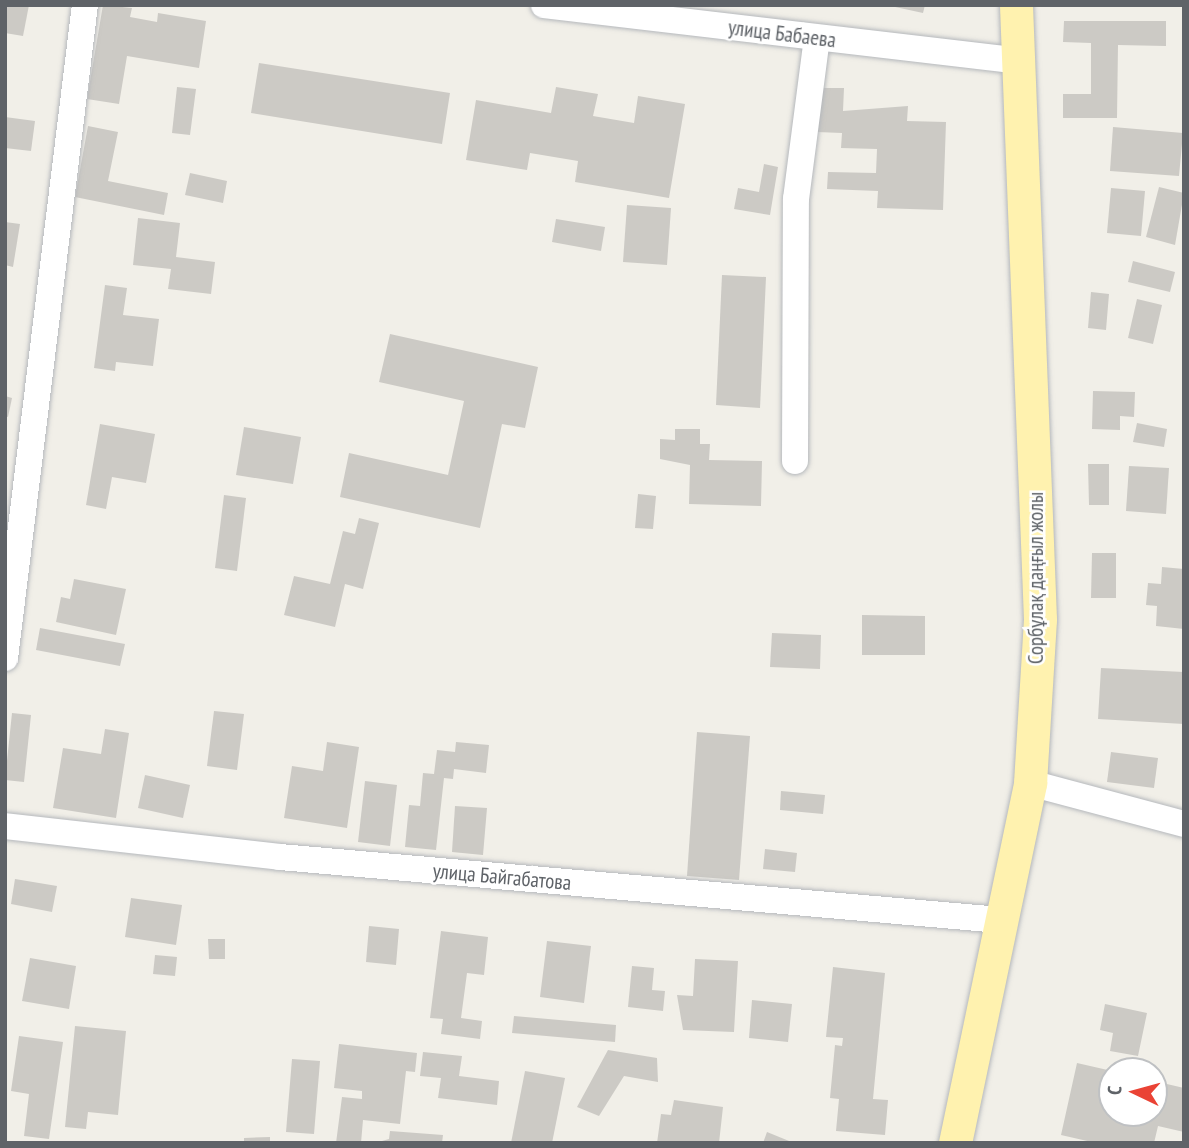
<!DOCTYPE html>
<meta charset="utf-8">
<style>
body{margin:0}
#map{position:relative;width:1189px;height:1148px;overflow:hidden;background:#f1efe8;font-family:"PT Sans Narrow",sans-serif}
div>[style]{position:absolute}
.building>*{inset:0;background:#cccac5}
.roads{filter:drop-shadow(0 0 2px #b5b8bc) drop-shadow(0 0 2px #b5b8bc)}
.minor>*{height:26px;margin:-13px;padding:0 13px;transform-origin:13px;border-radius:13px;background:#fff}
.major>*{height:33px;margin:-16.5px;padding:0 16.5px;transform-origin:16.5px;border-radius:16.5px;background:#fff2af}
span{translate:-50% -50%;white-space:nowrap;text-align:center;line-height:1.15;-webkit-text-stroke:5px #fff;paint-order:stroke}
.street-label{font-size:21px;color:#5f6368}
.frame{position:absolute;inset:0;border:7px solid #5f6368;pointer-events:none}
.north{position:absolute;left:1098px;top:1057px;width:70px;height:70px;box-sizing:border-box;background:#fff;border:2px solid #bfc1c3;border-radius:50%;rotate:275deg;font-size:19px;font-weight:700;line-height:28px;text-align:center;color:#5f6368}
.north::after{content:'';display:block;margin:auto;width:24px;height:32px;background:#ea4335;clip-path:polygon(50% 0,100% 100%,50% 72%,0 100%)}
</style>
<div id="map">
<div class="building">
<div style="clip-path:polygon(5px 5px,29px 5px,23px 36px,5px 33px)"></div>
<div style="clip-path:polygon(103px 5px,132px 8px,130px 17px,157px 22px,158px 13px,206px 21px,199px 68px,127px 56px,119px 104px,87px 99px)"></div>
<div style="clip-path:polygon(886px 5px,925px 5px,923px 13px)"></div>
<div style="clip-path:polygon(1064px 21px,1166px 21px,1166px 46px,1118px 45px,1117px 118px,1063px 118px,1063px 94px,1091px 94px,1091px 43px,1063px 42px)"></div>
<div style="clip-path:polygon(259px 63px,450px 93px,442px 144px,251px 113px)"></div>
<div style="clip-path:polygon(177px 87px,196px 89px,190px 135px,172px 133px)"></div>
<div style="clip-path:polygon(556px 87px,598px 94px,593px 116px,634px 123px,638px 96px,685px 104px,669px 198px,575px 182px,578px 161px,530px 153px,527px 170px,466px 160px,476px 100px,551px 113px)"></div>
<div style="clip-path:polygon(819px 88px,844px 88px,843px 111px,908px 106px,907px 121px,946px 122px,943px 210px,877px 208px,878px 191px,827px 189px,828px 172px,876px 173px,877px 149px,841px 148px,842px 133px,817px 132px)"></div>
<div style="clip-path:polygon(5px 117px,35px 121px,31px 151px,5px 148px)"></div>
<div style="clip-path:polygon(88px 126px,118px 132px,108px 181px,168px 193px,164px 215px,75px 197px)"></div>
<div style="clip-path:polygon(1113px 127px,1183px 133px,1179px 176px,1110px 171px)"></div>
<div style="clip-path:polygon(764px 164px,778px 167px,770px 215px,734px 209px,738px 188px,759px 192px)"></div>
<div style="clip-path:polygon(190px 173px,227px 181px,223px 203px,185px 195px)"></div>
<div style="clip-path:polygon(1159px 187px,1184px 193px,1175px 245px,1146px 237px)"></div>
<div style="clip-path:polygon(1111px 188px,1145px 191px,1141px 236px,1107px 233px)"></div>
<div style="clip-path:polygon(627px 205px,671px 208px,667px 265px,623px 262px)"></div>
<div style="clip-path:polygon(138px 218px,180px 223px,176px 257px,215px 262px,211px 294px,168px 289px,171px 269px,133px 265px)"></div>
<div style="clip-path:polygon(556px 219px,605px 227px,601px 251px,552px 242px)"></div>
<div style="clip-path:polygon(5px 222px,20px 224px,13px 267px,5px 265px)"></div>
<div style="clip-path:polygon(1133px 261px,1175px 272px,1170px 292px,1128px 282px)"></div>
<div style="clip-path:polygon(722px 275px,766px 277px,760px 408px,716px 405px)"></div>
<div style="clip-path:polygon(105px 285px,127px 288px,123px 315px,159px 319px,153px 366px,116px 362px,115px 371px,94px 368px)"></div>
<div style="clip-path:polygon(1091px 292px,1109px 294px,1106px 330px,1088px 328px)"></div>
<div style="clip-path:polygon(1137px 299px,1162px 305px,1153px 344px,1128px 338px)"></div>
<div style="clip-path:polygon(390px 334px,538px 367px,525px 428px,502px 424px,480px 528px,340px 497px,349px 453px,448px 475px,464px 401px,379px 382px)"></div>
<div style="clip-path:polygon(1093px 391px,1135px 392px,1134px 417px,1120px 416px,1120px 430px,1092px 429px)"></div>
<div style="clip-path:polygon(5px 396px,12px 398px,8px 417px,5px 416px)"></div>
<div style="clip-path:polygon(1137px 423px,1167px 429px,1164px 447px,1133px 442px)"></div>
<div style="clip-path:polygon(100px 424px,155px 434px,146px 483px,112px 477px,106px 509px,86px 505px)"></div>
<div style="clip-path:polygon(244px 427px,301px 437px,293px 484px,236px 475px)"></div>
<div style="clip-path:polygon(675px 429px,700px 429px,700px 444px,710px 444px,709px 460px,762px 461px,761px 506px,689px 504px,690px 465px,660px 459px,660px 439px,675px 440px)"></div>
<div style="clip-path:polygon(1088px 464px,1109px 464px,1109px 505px,1089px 505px)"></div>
<div style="clip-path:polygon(1129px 466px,1169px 468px,1166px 514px,1126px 511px)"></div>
<div style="clip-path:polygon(638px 494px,656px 496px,653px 529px,635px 528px)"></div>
<div style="clip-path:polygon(224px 495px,246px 498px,237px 571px,215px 568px)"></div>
<div style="clip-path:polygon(359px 518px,379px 523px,363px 589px,345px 584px,335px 627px,284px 615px,294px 576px,330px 584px,343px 531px,355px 534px)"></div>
<div style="clip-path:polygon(1092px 553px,1116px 553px,1116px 598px,1091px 598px)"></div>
<div style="clip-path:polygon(1162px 567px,1184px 569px,1184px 629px,1156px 626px,1157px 606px,1146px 605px,1148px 583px,1161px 584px)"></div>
<div style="clip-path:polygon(74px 579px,126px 589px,116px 635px,56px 622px,61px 597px,70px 599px)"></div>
<div style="clip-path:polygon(862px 615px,925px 616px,925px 655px,862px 655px)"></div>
<div style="clip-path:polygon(40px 628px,125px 644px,120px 666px,36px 650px)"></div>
<div style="clip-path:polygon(772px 633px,821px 635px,820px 669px,770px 667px)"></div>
<div style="clip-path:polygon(1101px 668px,1184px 672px,1184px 724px,1098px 719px)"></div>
<div style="clip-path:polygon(214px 711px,244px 714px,237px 770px,207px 766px)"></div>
<div style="clip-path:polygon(12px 713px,31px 715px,24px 782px,5px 780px)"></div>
<div style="clip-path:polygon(105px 729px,129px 733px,116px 818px,53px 808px,63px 748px,101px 754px)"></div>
<div style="clip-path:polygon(697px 732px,750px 736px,739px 880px,687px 876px)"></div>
<div style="clip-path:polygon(327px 742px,359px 747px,347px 828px,284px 818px,292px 766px,323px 771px)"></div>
<div style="clip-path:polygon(456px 742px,489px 745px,486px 773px,454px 769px,453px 779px,444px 778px,436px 850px,405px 847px,409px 805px,420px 806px,423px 773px,434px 774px,437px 750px,455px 752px)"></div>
<div style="clip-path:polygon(1111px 752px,1158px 758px,1154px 788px,1107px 782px)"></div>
<div style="clip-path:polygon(145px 775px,190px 785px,183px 818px,138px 808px)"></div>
<div style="clip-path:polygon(365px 781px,397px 785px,390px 846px,358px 842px)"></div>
<div style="clip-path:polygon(781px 791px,825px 795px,823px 814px,780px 810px)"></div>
<div style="clip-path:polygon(455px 806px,487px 808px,483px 855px,452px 852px)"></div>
<div style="clip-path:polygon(765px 849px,797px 853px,795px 872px,763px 869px)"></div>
<div style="clip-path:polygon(15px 879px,57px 886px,52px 912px,11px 904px)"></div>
<div style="clip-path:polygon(131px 898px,182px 905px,176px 945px,125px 937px)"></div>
<div style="clip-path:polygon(369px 926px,399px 929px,396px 965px,366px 962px)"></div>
<div style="clip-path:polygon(441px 931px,488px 937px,484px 975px,467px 973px,461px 1018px,482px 1021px,480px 1039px,441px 1034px,443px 1019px,430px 1018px)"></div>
<div style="clip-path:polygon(208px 939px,225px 939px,225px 959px,209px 959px)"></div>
<div style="clip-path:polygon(547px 941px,591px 946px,584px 1003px,540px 997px)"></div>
<div style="clip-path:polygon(155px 955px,177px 957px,175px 976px,153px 974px)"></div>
<div style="clip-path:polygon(30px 958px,76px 966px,69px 1009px,22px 1001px)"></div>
<div style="clip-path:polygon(695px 959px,738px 961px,734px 1032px,683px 1030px,677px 995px,693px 996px)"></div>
<div style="clip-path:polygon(632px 966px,654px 968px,652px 990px,665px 991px,663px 1011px,628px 1007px)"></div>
<div style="clip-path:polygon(833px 967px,885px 973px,873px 1099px,888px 1100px,885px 1135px,836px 1131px,839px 1099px,830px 1098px,835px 1045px,842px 1046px,843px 1038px,826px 1037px)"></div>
<div style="clip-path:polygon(752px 1000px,792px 1004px,788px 1042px,749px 1038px)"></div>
<div style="clip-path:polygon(1105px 1004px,1147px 1013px,1138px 1056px,1110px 1051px,1113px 1033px,1100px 1030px)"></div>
<div style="clip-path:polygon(514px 1016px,616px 1025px,615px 1042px,512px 1033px)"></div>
<div style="clip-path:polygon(75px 1026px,126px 1031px,118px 1115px,88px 1112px,86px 1129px,65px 1127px)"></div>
<div style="clip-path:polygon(19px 1036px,63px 1042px,49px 1139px,24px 1136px,29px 1094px,11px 1091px)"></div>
<div style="clip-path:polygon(339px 1044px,417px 1053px,415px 1072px,406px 1071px,400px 1124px,363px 1120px,361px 1143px,336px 1143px,342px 1097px,362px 1099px,362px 1091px,334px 1088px)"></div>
<div style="clip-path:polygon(608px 1050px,657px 1058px,658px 1082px,624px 1076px,599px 1116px,577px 1107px)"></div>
<div style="clip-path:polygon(423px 1052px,462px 1056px,459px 1076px,499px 1081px,497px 1105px,438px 1098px,441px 1078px,420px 1076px)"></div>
<div style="clip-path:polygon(292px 1059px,320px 1061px,314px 1134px,286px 1132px)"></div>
<div style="clip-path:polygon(1077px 1063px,1112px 1071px,1112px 1113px,1154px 1113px,1154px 1081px,1184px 1088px,1184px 1132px,1158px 1126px,1154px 1143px,1096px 1143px,1061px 1135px)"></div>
<div style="clip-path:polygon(525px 1071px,565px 1078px,552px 1143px,511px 1143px)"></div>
<div style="clip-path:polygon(674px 1100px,723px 1107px,719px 1143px,657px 1143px,661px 1114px,671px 1115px)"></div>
<div style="clip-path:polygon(390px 1131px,443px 1135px,442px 1143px,375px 1143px,389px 1139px)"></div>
<div style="clip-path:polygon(767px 1132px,794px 1143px,763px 1143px)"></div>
<div style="clip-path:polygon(270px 1137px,270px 1143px,244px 1143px,244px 1138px)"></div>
</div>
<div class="roads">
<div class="minor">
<div style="left:544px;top:5px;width:478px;rotate:6.7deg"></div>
<div style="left:795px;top:461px;width:262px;rotate:-89.8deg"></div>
<div style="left:796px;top:199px;width:162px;rotate:-82.6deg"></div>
<div style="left:5px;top:658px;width:658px;rotate:-83.02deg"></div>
<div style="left:1030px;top:783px;width:159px;rotate:14.9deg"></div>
<div style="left:5px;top:826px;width:277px;rotate:6.4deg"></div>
<div style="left:280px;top:857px;width:723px;rotate:5deg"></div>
</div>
<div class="major">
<div style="left:955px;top:1143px;width:368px;rotate:-78.2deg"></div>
<div style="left:1030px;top:783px;width:164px;rotate:-86.5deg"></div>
<div style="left:1040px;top:619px;width:614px;rotate:-92.24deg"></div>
</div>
</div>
<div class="street-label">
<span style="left:782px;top:34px;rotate:7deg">улица Бабаева</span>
<span style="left:1036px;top:578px;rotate:-90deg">Сорбұлақ даңғыл жолы</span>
<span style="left:502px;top:877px;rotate:5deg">улица Байгабатова</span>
</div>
<div class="frame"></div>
<div class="north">С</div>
</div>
